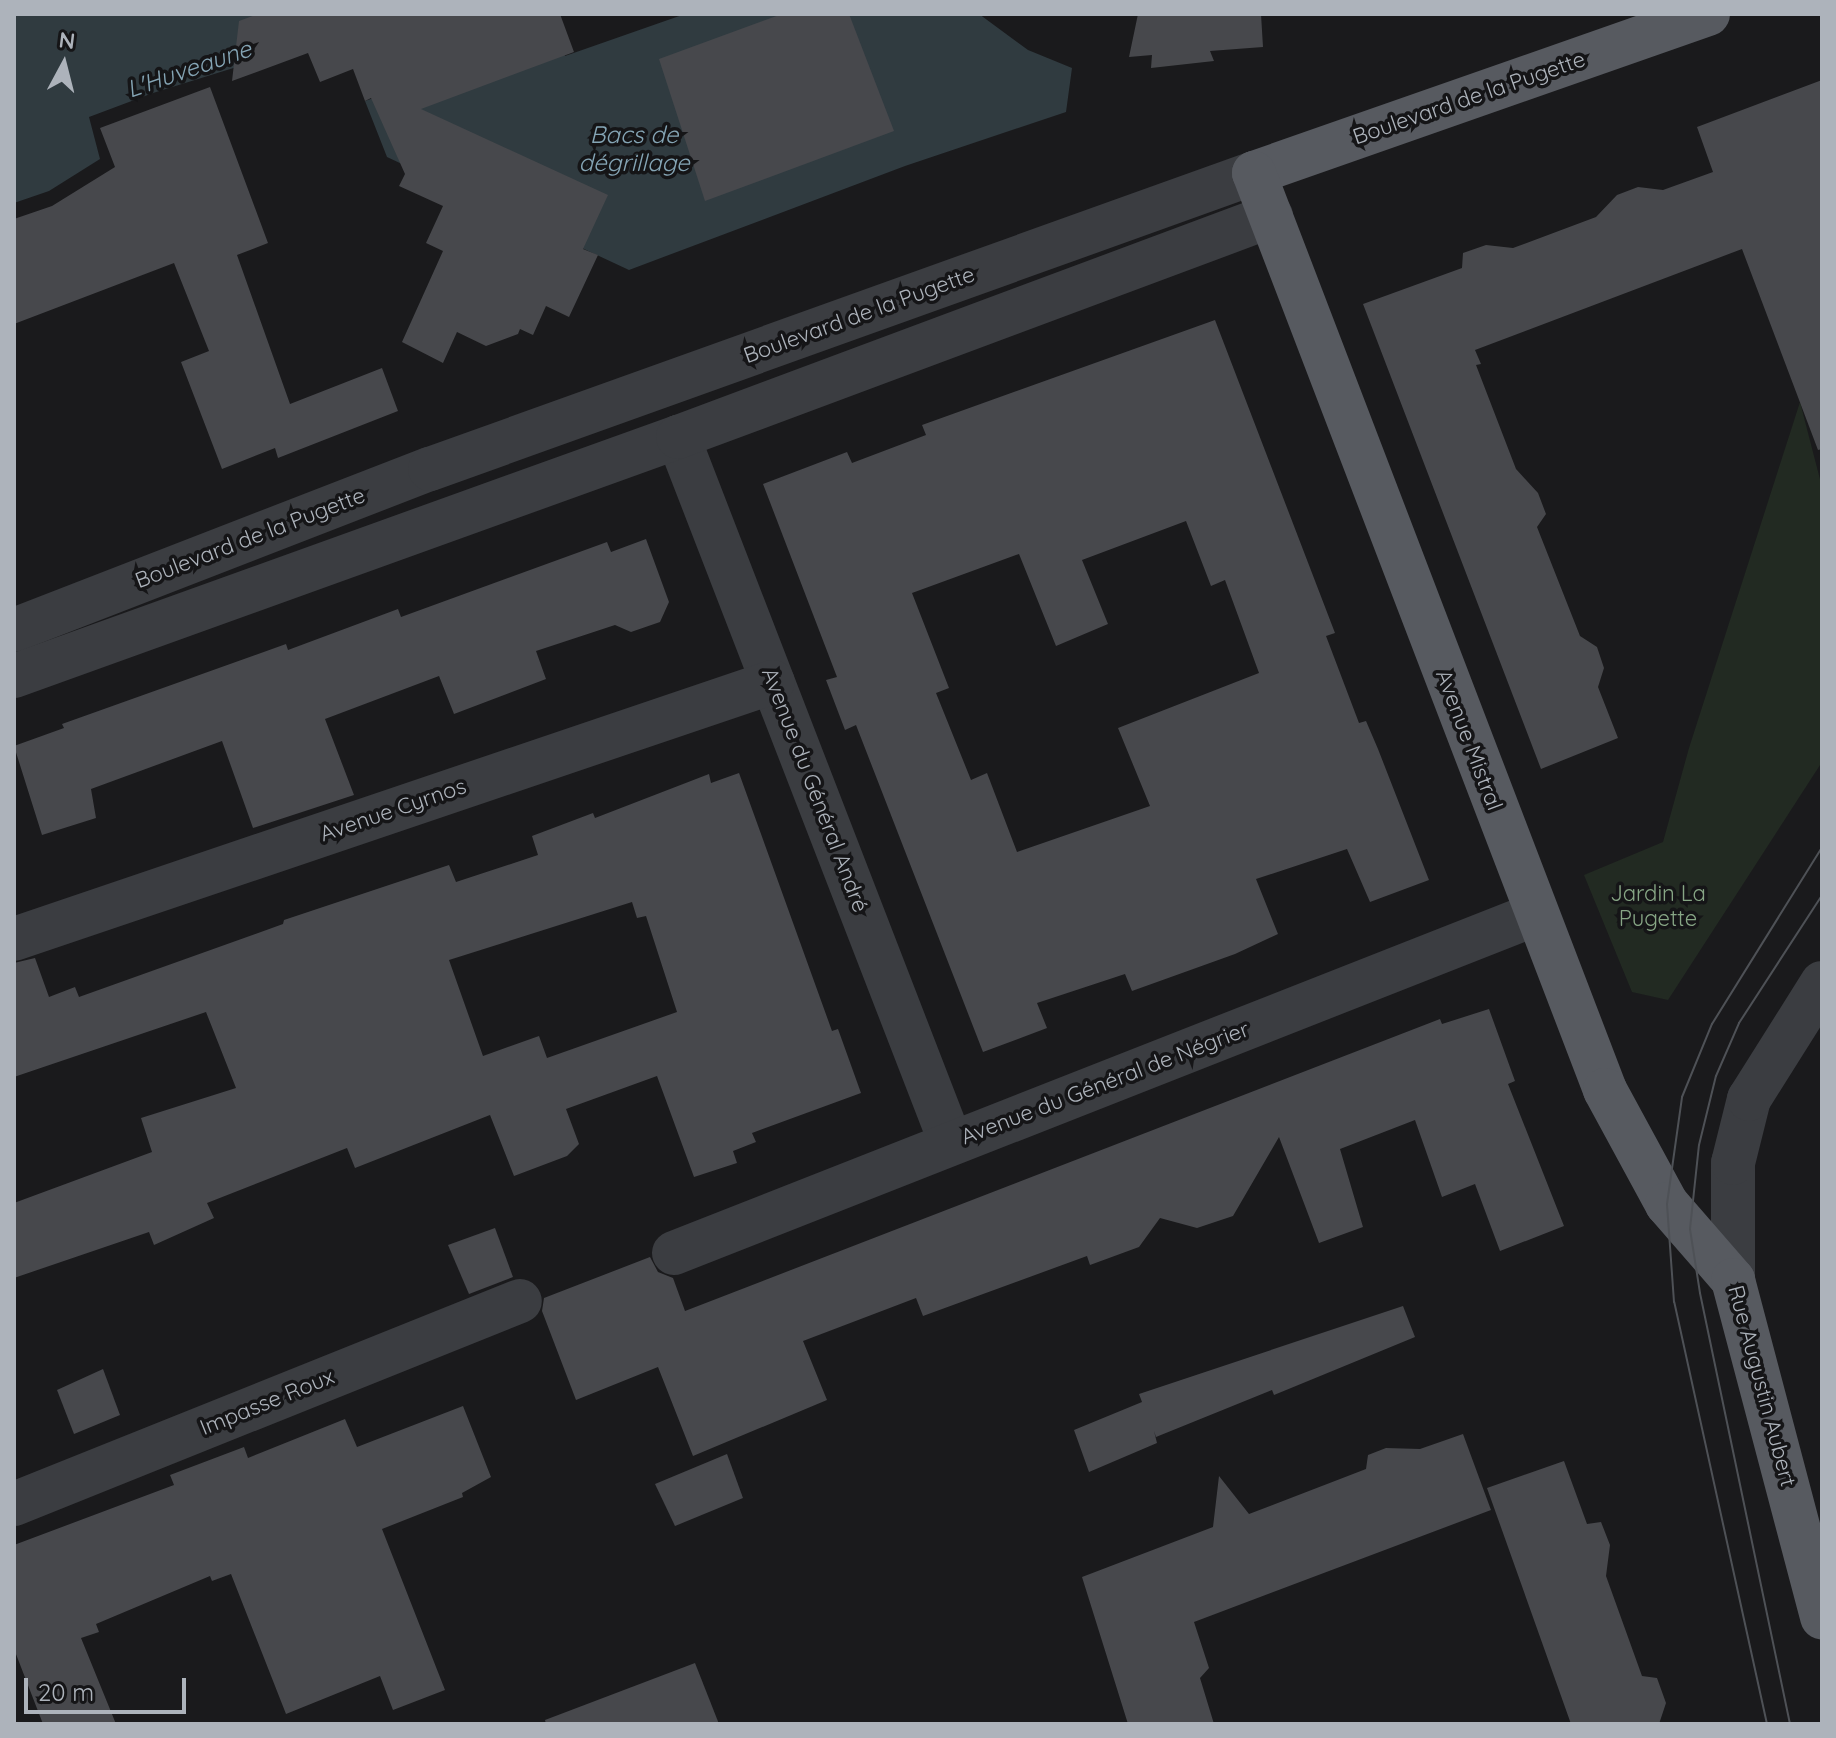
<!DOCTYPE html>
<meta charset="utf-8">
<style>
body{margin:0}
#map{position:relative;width:1836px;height:1738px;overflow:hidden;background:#1a1a1c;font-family:Quicksand,sans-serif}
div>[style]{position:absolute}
.green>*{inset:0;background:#222a22}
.water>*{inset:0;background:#303b40}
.building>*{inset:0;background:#47484c}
.minor>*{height:44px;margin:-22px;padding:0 22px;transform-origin:22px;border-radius:22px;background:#3b3d41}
.major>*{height:44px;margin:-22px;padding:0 22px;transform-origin:22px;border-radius:22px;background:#575a60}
.tram>*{height:2px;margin:-1px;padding:0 1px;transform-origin:1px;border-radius:1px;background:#4e5156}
span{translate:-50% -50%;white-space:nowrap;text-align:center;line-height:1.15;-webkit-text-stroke:7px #151517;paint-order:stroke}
.street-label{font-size:22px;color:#adb3bb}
.park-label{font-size:22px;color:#87a685}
.water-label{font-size:24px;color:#85a5b5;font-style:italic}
.frame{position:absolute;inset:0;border:16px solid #adb3bb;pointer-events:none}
.north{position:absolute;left:24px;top:24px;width:80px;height:80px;-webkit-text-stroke:6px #151517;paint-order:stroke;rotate:7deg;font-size:22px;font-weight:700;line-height:32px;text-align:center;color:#adb3bb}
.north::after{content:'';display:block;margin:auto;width:28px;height:36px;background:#adb3bb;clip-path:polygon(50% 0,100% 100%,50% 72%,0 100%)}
.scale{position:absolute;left:24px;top:1678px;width:162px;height:36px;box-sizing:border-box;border:4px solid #adb3bb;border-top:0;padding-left:10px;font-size:24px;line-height:28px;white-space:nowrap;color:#adb3bb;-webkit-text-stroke:6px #151517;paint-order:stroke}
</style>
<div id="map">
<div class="green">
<div style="clip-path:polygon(1800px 402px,1822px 487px,1822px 762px,1668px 1000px,1632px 992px,1584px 875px,1663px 842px,1689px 748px)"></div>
</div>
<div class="water">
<div style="clip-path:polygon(14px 14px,288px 14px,301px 47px,153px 93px,89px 117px,100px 159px,49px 191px,14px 203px)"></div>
<div style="clip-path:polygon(685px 14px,979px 14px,1028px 50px,1072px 68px,1066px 112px,905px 166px,629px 270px,387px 157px,365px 101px,435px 76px,563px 50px,565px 56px)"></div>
</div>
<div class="building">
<div style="clip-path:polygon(258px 14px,560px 14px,574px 52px,421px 109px,608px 195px,583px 249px,598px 255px,569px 317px,546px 306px,533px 335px,520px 329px,518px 334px,486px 346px,457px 332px,443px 363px,402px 342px,443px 251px,426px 243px,443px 206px,399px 186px,405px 174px,371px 98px,365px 101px,353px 69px,320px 82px,308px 53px,232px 81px,239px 21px)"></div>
<div style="clip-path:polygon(782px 14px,849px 14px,894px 131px,705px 201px,659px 59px)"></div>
<div style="clip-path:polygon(1138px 14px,1261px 14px,1263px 47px,1210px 51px,1214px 61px,1151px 68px,1152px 55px,1129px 57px)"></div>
<div style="clip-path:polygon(1822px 80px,1822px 449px,1818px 450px,1742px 249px,1475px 350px,1481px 364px,1476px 365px,1516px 469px,1538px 493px,1546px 514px,1537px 527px,1580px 636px,1597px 647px,1604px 668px,1598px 687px,1618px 738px,1541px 769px,1363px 304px,1462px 268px,1463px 253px,1486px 245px,1513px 248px,1596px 217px,1617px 195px,1638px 187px,1663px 190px,1713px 172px,1697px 127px)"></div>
<div style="clip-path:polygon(210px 87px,268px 243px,237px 255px,290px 404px,382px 368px,398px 411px,278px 458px,275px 448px,222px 469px,181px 362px,209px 351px,174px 263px,14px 324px,14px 219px,52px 206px,115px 167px,100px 128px)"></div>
<div style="clip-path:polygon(evenodd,1215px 320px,1335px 633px,1326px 636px,1359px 723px,1366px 721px,1378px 749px,1429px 880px,1370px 902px,1347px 849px,1256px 879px,1278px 934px,1235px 954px,1132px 991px,1125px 974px,1037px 1003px,1047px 1028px,983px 1052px,856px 725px,845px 730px,826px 680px,837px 677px,763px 484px,847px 452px,852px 463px,926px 435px,922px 425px,1215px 320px,1186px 521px,1211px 586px,1225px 580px,1259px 673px,1118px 728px,1150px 806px,1017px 852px,987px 773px,971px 780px,936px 693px,949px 688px,912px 593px,1019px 554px,1056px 646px,1108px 624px,1082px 560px,1186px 521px)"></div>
<div style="clip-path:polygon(646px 539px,669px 602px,660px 622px,631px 632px,615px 625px,536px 651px,546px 679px,454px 714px,439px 676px,325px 719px,354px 795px,253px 828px,222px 741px,91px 789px,96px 818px,42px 835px,14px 746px,64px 728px,62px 724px,286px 644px,288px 650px,398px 609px,401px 617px,607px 542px,611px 552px)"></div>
<div style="clip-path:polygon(evenodd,739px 773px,832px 1031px,838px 1029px,861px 1093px,752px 1133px,756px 1142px,733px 1151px,737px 1163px,694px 1177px,657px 1076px,566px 1109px,579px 1144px,567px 1156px,514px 1176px,490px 1115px,355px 1168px,347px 1148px,207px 1203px,214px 1218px,154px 1245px,149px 1232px,14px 1278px,14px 1203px,152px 1152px,141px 1118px,236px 1088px,206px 1012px,14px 1077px,14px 963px,35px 958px,49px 997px,75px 987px,79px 997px,283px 924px,284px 920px,449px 865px,456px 882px,538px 855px,532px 836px,593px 813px,595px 818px,709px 774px,711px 783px,739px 773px,632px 902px,637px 918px,646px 916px,677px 1012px,547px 1058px,539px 1036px,483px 1056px,449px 960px,632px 902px)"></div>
<div style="clip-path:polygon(1489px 1009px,1515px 1081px,1508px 1084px,1564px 1226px,1500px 1251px,1475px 1184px,1442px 1197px,1415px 1120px,1340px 1149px,1363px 1227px,1319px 1243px,1279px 1137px,1233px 1216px,1197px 1228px,1160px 1218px,1139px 1247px,1090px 1265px,1087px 1256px,923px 1316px,916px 1298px,803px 1341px,827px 1400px,693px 1456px,658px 1367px,576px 1400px,542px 1311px,544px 1298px,650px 1257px,658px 1272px,673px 1278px,685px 1311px,1440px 1019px,1442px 1024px)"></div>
<div style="clip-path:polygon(495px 1228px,513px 1277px,469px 1294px,448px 1245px)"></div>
<div style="clip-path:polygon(1403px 1306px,1415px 1337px,1274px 1395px,1272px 1390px,1156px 1437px,1154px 1431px,1157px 1443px,1089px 1472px,1074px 1430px,1142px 1402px,1139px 1394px)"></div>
<div style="clip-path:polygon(103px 1369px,120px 1415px,74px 1434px,57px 1390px)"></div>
<div style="clip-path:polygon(463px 1406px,491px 1477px,462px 1493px,463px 1497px,382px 1529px,445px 1690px,393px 1710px,380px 1676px,286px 1714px,231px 1574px,212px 1581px,210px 1576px,96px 1624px,99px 1632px,81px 1638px,116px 1724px,43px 1724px,14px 1649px,14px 1545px,174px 1485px,170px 1475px,244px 1447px,248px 1458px,345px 1419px,357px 1447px)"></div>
<div style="clip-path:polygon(1463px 1434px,1491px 1510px,1194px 1622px,1209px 1668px,1200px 1678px,1214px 1724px,1128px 1724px,1082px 1577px,1213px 1527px,1219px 1476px,1249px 1514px,1366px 1469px,1368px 1455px,1386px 1448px,1420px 1449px)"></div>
<div style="clip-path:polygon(727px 1454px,743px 1498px,675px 1526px,655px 1484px)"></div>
<div style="clip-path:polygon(1564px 1461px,1587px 1524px,1601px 1522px,1610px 1545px,1606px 1576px,1642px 1676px,1657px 1678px,1666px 1703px,1659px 1724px,1571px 1724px,1487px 1488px)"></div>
<div style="clip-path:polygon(695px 1663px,719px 1724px,546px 1724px,545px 1720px)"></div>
</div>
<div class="minor">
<div style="left:678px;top:437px;width:757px;rotate:68.86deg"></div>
<div style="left:14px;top:630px;width:446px;rotate:-21.2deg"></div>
<div style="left:430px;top:469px;width:876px;rotate:-19.76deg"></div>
<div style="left:14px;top:676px;width:706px;rotate:-19.8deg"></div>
<div style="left:678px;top:437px;width:633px;rotate:-20.44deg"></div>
<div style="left:14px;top:939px;width:801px;rotate:-18.71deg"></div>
<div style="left:674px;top:1253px;width:926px;rotate:-21.47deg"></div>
<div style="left:1733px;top:1280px;width:117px;rotate:-90deg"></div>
<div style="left:1733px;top:1163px;width:66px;rotate:-76deg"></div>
<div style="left:1749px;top:1099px;width:137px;rotate:-57.8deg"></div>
<div style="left:14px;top:1504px;width:545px;rotate:-21.86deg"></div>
</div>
<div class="major">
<div style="left:1708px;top:14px;width:481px;rotate:160.7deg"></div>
<div style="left:1254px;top:173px;width:982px;rotate:69.05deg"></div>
<div style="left:1605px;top:1090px;width:130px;rotate:61.5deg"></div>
<div style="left:1667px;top:1204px;width:101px;rotate:49deg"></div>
<div style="left:1733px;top:1280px;width:349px;rotate:75.2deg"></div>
</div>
<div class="tram">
<div style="left:1767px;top:1724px;width:432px;rotate:-102.4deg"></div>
<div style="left:1674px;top:1302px;width:98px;rotate:-94.1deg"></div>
<div style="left:1667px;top:1204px;width:108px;rotate:-82deg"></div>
<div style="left:1682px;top:1097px;width:79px;rotate:-67.7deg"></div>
<div style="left:1712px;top:1024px;width:208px;rotate:-58.1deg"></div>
<div style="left:1790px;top:1724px;width:440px;rotate:-101.8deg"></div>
<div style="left:1700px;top:1293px;width:65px;rotate:-98.9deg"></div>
<div style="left:1690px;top:1229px;width:84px;rotate:-83.9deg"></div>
<div style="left:1699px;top:1145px;width:71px;rotate:-76.2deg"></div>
<div style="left:1716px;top:1076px;width:58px;rotate:-66.5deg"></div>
<div style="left:1739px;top:1023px;width:153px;rotate:-57deg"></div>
</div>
<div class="street-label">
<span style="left:1469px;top:98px;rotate:-19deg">Boulevard de la Pugette</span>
<span style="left:859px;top:315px;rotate:-20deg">Boulevard de la Pugette</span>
<span style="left:250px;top:538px;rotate:-21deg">Boulevard de la Pugette</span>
<span style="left:1469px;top:740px;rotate:69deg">Avenue Mistral</span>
<span style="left:815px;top:790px;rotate:69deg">Avenue du Général André</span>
<span style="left:393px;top:810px;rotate:-19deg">Avenue Cyrnos</span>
<span style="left:1105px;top:1083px;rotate:-21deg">Avenue du Général de Négrier</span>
<span style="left:1762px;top:1386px;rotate:75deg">Rue Augustin Aubert</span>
<span style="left:267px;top:1402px;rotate:-22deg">Impasse Roux</span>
</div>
<div class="park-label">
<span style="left:1658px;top:906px">Jardin La<br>Pugette</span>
</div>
<div class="water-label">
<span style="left:189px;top:69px;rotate:-19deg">L'Huveaune</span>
<span style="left:634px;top:149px">Bacs de<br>dégrillage</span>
</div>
<div class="frame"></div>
<div class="north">N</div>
<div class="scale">20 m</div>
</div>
